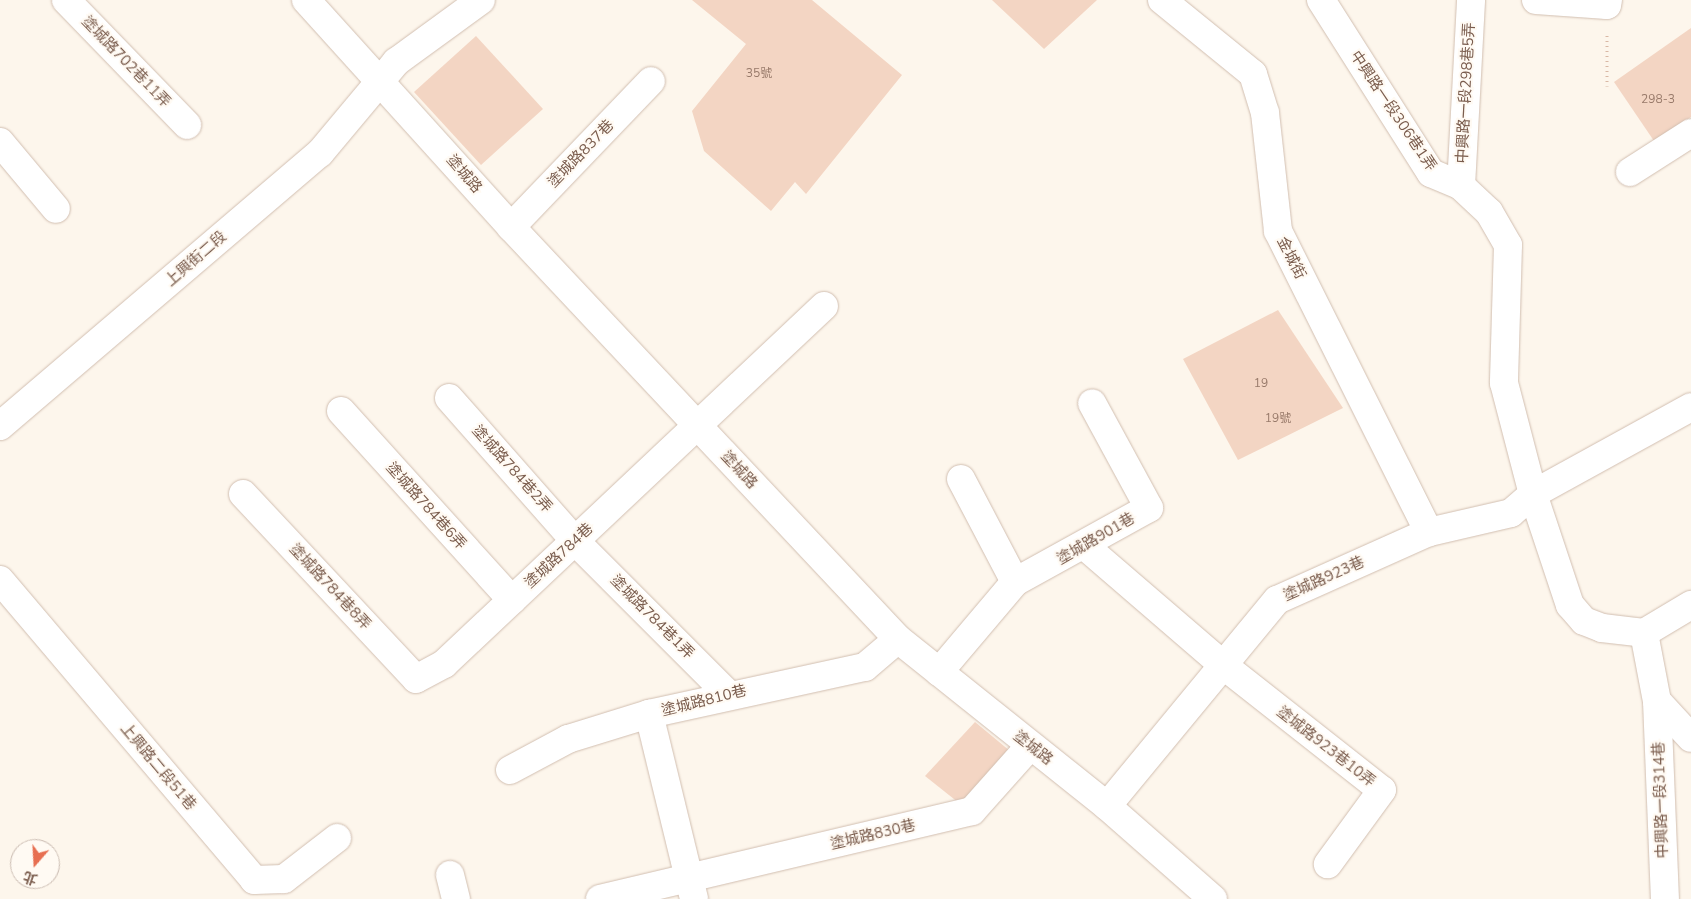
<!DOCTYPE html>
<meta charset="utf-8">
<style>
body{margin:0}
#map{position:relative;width:1691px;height:899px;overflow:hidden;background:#fdf6ec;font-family:"Nunito Sans","Noto Sans TC",sans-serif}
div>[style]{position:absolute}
.building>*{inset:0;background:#f3d5c3}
.path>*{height:3px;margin-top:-1.5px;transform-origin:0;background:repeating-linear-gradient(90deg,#d9b8a5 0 1px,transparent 0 5px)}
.roads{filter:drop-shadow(0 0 1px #d1beb0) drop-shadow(0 0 1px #d1beb0)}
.minor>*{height:28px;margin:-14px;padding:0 14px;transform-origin:14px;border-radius:14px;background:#fff}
span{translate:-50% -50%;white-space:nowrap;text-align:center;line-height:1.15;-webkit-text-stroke:4px #fffaf3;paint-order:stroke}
.number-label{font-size:12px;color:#987a6a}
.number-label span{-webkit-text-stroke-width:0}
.street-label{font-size:15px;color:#7a5c4d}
.north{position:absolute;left:10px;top:839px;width:50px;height:50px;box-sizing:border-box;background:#fffaf3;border:1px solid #cabbb1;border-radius:50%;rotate:199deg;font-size:14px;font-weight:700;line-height:20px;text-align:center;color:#7a5c4d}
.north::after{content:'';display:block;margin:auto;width:18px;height:22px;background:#e76f51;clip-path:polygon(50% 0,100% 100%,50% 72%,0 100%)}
</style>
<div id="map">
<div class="building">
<div style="clip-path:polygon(692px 0,812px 0,902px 75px,806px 194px,795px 182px,771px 211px,704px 151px,692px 111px,746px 44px)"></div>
<div style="clip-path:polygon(992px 0,1097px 0,1044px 49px)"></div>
<div style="clip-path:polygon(1691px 28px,1691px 117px,1654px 141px,1614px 82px)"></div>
<div style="clip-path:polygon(476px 36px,543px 109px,481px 165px,414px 92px)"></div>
<div style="clip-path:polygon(1278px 310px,1343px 408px,1238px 460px,1183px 359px)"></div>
<div style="clip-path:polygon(975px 722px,1010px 751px,964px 807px,925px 776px)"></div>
</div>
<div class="path">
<div style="left:1607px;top:86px;width:53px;rotate:-90deg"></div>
</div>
<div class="roads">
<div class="minor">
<div style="left:66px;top:0;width:174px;rotate:45.9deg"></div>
<div style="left:306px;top:0;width:306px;rotate:47.9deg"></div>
<div style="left:511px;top:227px;width:565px;rotate:46.79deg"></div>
<div style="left:898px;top:639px;width:268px;rotate:38.6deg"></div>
<div style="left:1107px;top:806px;width:141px;rotate:41.3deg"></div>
<div style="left:1162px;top:0;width:117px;rotate:39.1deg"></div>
<div style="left:1253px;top:74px;width:41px;rotate:72.9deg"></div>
<div style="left:1265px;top:113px;width:119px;rotate:83.7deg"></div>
<div style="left:1278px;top:231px;width:337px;rotate:63.4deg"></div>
<div style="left:1321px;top:0;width:205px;rotate:57.6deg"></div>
<div style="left:1431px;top:173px;width:33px;rotate:23deg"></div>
<div style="left:1461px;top:186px;width:38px;rotate:43deg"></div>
<div style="left:1489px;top:212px;width:38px;rotate:60deg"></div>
<div style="left:1508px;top:245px;width:138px;rotate:91.7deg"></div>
<div style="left:1504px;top:383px;width:115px;rotate:75.4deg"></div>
<div style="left:1533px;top:494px;width:117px;rotate:71.6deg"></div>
<div style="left:1570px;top:605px;width:21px;rotate:49deg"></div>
<div style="left:1584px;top:621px;width:19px;rotate:21deg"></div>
<div style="left:1602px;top:628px;width:42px;rotate:6.8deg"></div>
<div style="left:1536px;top:0;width:71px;rotate:4deg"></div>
<div style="left:1607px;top:5px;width:5px;rotate:-79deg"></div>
<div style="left:0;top:142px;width:87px;rotate:50.1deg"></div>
<div style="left:1630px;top:172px;width:72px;rotate:-32.6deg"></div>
<div style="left:1461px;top:186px;width:186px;rotate:-86.9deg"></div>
<div style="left:511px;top:227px;width:202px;rotate:-46.2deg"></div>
<div style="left:449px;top:398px;width:191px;rotate:48.6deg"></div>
<div style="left:575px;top:541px;width:216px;rotate:45deg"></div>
<div style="left:341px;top:411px;width:255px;rotate:47.9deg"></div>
<div style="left:0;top:426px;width:421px;rotate:-40.5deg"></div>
<div style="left:320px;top:153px;width:119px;rotate:-50.1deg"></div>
<div style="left:396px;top:62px;width:105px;rotate:-36.1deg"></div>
<div style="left:961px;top:479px;width:116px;rotate:62.3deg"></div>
<div style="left:243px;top:494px;width:253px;rotate:46.9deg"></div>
<div style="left:416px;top:679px;width:32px;rotate:-28deg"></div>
<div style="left:444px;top:664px;width:522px;rotate:-43.29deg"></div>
<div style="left:1086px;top:547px;width:181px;rotate:40.7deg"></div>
<div style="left:1223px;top:665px;width:202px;rotate:38.2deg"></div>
<div style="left:1382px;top:790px;width:92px;rotate:126.1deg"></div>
<div style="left:0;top:580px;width:393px;rotate:49.7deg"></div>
<div style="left:254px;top:880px;width:30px;rotate:-2deg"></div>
<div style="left:284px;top:879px;width:67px;rotate:-37.7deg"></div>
<div style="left:1644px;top:633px;width:69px;rotate:79.2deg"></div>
<div style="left:1657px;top:701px;width:198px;rotate:87.7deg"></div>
<div style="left:1644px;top:633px;width:55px;rotate:-30.8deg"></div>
<div style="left:939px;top:672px;width:118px;rotate:-49.8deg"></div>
<div style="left:1015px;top:582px;width:153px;rotate:-28.9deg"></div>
<div style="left:1149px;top:508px;width:119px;rotate:-118.5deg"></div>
<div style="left:1657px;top:701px;width:50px;rotate:47.4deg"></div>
<div style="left:649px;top:714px;width:190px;rotate:76.3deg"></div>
<div style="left:510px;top:770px;width:66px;rotate:-28.1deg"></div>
<div style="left:568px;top:739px;width:85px;rotate:-17.2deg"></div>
<div style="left:649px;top:714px;width:221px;rotate:-12.3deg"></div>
<div style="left:865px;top:667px;width:43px;rotate:-40.3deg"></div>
<div style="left:1107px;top:806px;width:267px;rotate:-50.5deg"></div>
<div style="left:1277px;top:600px;width:167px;rotate:-24.1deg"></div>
<div style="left:1429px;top:532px;width:84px;rotate:-13deg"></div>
<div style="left:1511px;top:513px;width:29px;rotate:-41deg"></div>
<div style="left:1533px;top:494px;width:180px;rotate:-28.8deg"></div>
<div style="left:450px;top:875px;width:25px;rotate:76deg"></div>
<div style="left:600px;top:899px;width:382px;rotate:-13.3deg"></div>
<div style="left:972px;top:811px;width:87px;rotate:-48.3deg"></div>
</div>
</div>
<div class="number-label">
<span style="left:759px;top:74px">35號</span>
<span style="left:1658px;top:100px">298-3</span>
<span style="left:1261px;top:384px">19</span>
<span style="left:1278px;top:419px">19號</span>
</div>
<div class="street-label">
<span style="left:126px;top:62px;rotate:46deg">塗城路702巷11弄</span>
<span style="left:1466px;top:93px;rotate:-87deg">中興路一段298巷5弄</span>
<span style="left:1393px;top:111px;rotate:56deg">中興路一段306巷1弄</span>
<span style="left:581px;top:154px;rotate:-46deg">塗城路837巷</span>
<span style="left:464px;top:174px;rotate:49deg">塗城路</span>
<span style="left:1291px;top:258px;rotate:63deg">金城街</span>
<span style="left:196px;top:259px;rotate:-41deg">上興街二段</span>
<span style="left:512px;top:469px;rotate:48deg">塗城路784巷2弄</span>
<span style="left:739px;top:470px;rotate:47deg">塗城路</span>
<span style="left:426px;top:506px;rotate:48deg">塗城路784巷6弄</span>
<span style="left:1096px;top:539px;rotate:-30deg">塗城路901巷</span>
<span style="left:559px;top:556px;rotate:-43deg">塗城路784巷</span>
<span style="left:1324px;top:579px;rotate:-24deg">塗城路923巷</span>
<span style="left:330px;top:587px;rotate:47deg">塗城路784巷8弄</span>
<span style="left:652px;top:617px;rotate:45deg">塗城路784巷1弄</span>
<span style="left:704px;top:701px;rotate:-14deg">塗城路810巷</span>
<span style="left:1326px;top:747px;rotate:38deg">塗城路923巷10弄</span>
<span style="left:1033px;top:748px;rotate:38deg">塗城路</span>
<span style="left:158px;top:767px;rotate:50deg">上興路二段51巷</span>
<span style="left:1661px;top:800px;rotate:-92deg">中興路一段314巷</span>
<span style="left:873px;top:835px;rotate:-13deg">塗城路830巷</span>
</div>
<div class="north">北</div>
</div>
